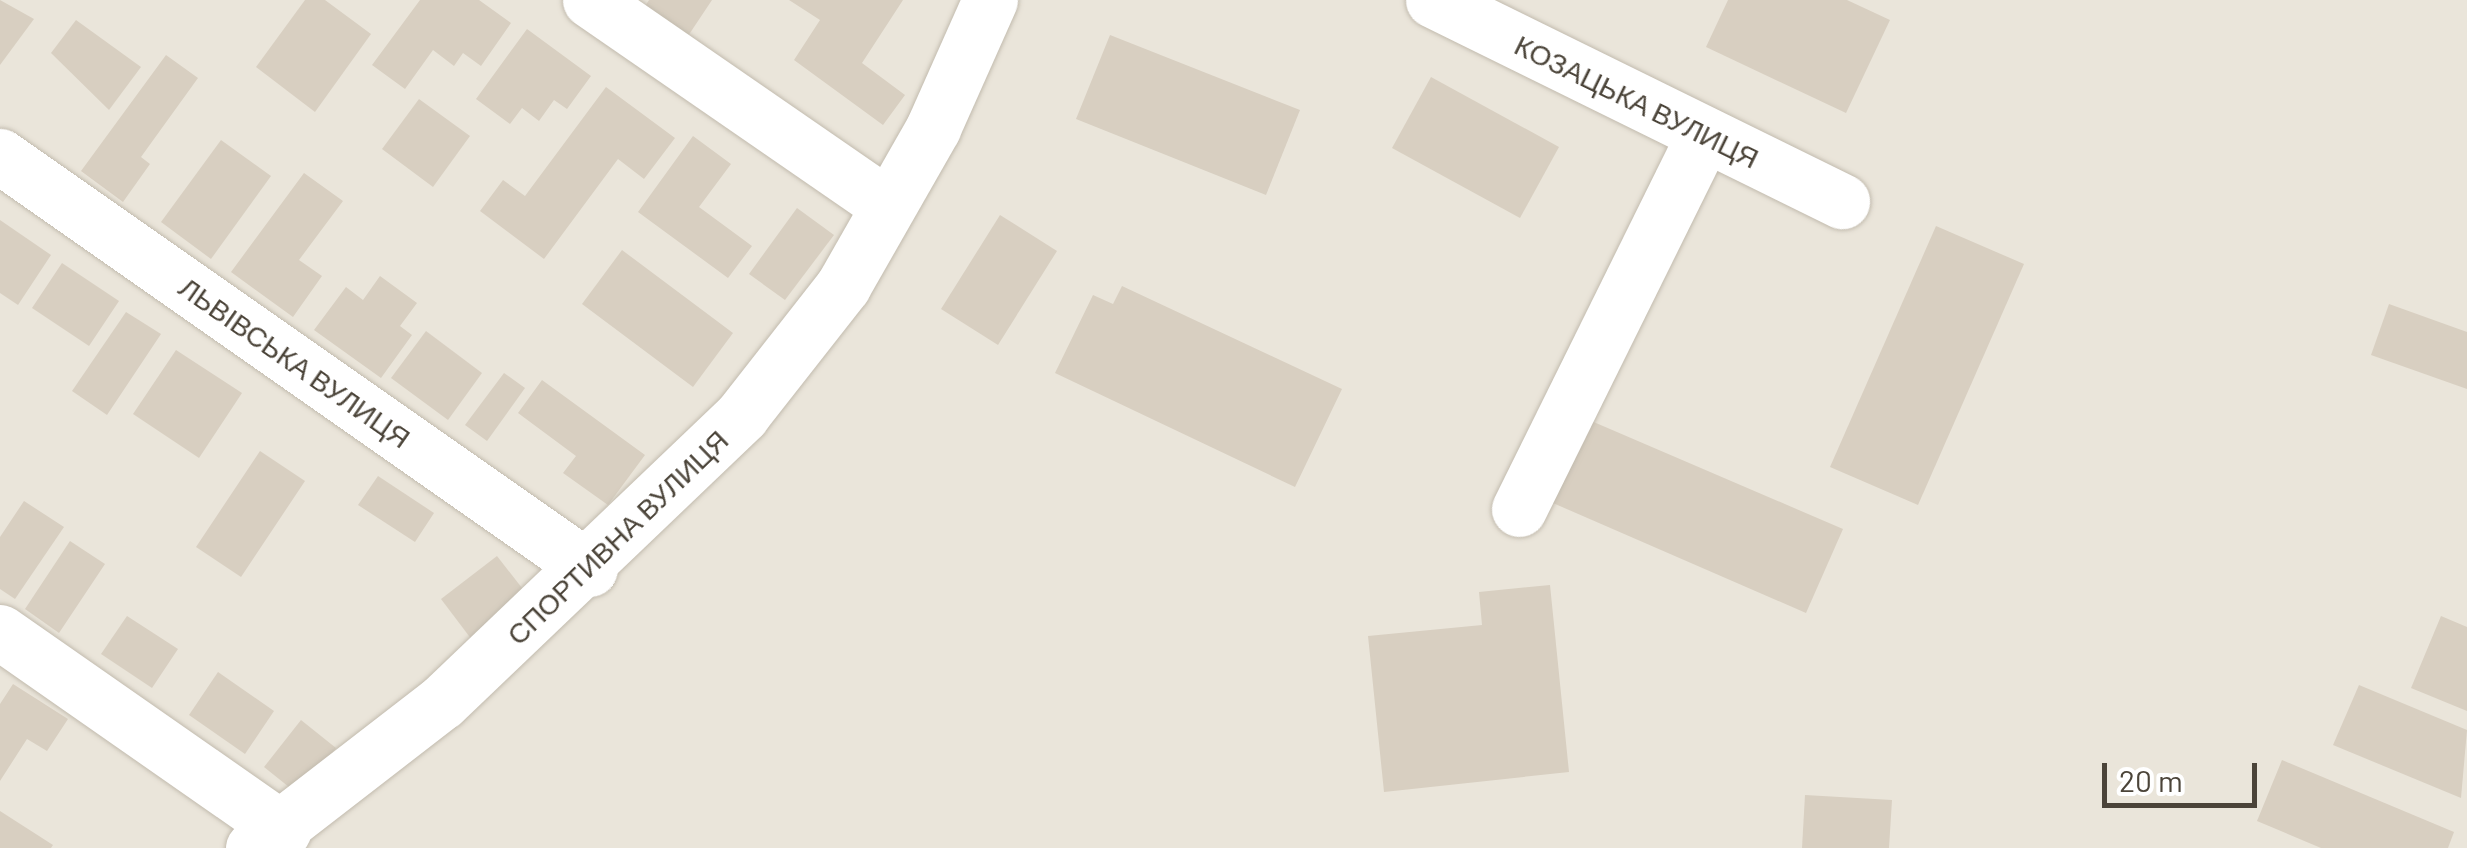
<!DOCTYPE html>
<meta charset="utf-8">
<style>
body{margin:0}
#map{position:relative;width:2467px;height:848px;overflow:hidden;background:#f6f3ec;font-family:Barlow,sans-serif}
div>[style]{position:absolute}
.residential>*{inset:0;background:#eae5da}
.building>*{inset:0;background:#d8cfc1}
.roads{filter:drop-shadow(0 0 2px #c2bbae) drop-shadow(0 0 2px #c2bbae)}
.minor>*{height:55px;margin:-27.5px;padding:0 27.5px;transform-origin:27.5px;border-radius:27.5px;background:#fff}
span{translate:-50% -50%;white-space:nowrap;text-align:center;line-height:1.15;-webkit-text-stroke:8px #fff;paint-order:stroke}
.street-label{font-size:28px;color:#4b4439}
.scale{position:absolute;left:2102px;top:763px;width:155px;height:45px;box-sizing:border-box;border:5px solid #4b4439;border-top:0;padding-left:12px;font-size:30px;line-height:35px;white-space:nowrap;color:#4b4439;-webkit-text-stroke:8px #fff;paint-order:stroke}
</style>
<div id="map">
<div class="residential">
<div style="clip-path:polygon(0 0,2467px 0,2467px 848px,0 848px)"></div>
</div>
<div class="building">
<div style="clip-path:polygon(0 0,34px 19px,0 65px)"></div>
<div style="clip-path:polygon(305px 0,325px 0,371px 34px,315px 112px,256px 67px)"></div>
<div style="clip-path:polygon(420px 0,479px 0,511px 23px,481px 66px,463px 53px,454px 66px,433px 50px,405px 89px,372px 65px)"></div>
<div style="clip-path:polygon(649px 0,712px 0,688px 36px,644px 8px)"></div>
<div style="clip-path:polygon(789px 0,903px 0,862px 63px,905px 95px,883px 125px,794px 60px,820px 20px)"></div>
<div style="clip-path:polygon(1728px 0,1847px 0,1890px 20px,1846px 113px,1706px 47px)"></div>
<div style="clip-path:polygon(76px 20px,141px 67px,109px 110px,51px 53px)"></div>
<div style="clip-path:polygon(527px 29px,591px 76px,567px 109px,554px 100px,539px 121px,522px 108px,510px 124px,476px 99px)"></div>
<div style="clip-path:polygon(1110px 35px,1300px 110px,1266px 195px,1076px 119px)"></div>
<div style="clip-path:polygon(166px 55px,198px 78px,141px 157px,150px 164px,123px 202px,81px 171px)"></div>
<div style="clip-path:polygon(1431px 77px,1559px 147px,1520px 218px,1392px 148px)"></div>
<div style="clip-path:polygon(606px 87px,675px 138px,644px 179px,618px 159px,544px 259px,480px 211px,503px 180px,525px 196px)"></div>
<div style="clip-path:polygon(419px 99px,470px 136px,433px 187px,382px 149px)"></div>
<div style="clip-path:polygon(693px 136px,731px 164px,699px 207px,752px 246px,728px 278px,638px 212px)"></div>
<div style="clip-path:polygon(221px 140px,271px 176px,211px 259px,161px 222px)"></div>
<div style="clip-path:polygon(304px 173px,343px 201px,299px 260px,322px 276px,293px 317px,231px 272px)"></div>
<div style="clip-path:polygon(797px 208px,834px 235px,785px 300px,749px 274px)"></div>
<div style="clip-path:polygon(1000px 215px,1057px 251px,998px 345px,941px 309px)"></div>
<div style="clip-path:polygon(0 220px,51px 255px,18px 305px,0 293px)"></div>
<div style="clip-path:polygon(1936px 226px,2024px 264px,1918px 505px,1830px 467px)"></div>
<div style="clip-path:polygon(622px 250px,733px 333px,693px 387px,582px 304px)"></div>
<div style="clip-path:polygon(62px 263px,119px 301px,89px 346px,32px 308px)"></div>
<div style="clip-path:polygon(380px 276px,417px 303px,400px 326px,412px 335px,381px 378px,314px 330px,346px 287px,363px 300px)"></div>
<div style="clip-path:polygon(1122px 286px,1342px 389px,1295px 487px,1055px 373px,1093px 295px,1113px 304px)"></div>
<div style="clip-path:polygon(2389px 304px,2467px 332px,2467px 389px,2371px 355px)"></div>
<div style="clip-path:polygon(126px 312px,161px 334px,107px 415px,72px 391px)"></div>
<div style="clip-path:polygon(426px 331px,482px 373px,448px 420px,391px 378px)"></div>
<div style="clip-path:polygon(176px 350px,242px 393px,199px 458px,133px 414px)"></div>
<div style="clip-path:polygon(504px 373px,525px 388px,487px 441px,465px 425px)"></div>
<div style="clip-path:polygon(542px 380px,645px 455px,608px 505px,563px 473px,576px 456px,518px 413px)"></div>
<div style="clip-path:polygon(1582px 417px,1843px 529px,1806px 613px,1546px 500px)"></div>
<div style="clip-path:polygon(260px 451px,305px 481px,241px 577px,196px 547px)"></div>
<div style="clip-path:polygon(378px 476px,434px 513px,415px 542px,358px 505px)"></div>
<div style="clip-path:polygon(24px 501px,64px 527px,15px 599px,0 589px,0 537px)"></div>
<div style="clip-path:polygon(70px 541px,105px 564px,59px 633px,25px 609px)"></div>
<div style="clip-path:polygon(497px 556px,529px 597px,472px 640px,441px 599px)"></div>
<div style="clip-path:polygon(1550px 585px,1569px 772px,1384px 792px,1368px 636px,1482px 625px,1479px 592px)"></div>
<div style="clip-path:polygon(127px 616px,178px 649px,152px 688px,101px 654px)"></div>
<div style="clip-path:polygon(2441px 616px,2467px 627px,2467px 711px,2411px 688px)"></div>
<div style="clip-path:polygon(218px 672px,274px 711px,245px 754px,189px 715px)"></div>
<div style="clip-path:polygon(13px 684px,68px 719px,47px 751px,27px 739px,0 781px,0 704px)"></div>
<div style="clip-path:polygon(2359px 685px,2467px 730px,2461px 798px,2333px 745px)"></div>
<div style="clip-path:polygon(301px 720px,336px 748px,299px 795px,264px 767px)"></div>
<div style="clip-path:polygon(2282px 760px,2454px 832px,2448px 848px,2321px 848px,2257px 821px)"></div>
<div style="clip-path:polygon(1805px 795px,1892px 800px,1889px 848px,1802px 848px)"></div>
<div style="clip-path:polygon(0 811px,53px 845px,51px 848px,0 848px)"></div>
</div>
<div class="roads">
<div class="minor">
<div style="left:590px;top:0;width:361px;rotate:34.6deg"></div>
<div style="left:1433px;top:0;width:456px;rotate:26.2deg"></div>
<div style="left:0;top:156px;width:720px;rotate:34.99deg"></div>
<div style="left:1519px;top:509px;width:418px;rotate:-63.7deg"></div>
<div style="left:0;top:632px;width:346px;rotate:34.9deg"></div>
<div style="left:253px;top:848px;width:239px;rotate:-37.7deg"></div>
<div style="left:442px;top:702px;width:415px;rotate:-43.7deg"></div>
<div style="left:742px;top:415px;width:164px;rotate:-51.9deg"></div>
<div style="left:843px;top:286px;width:182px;rotate:-60.3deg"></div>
<div style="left:933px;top:128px;width:140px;rotate:-66deg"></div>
</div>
</div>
<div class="street-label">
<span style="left:1637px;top:101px;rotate:26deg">КОЗАЦЬКА ВУЛИЦЯ</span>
<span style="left:295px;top:362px;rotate:35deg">ЛЬВІВСЬКА ВУЛИЦЯ</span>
<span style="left:617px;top:537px;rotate:-44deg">СПОРТИВНА ВУЛИЦЯ</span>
</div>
<div class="scale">20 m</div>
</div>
